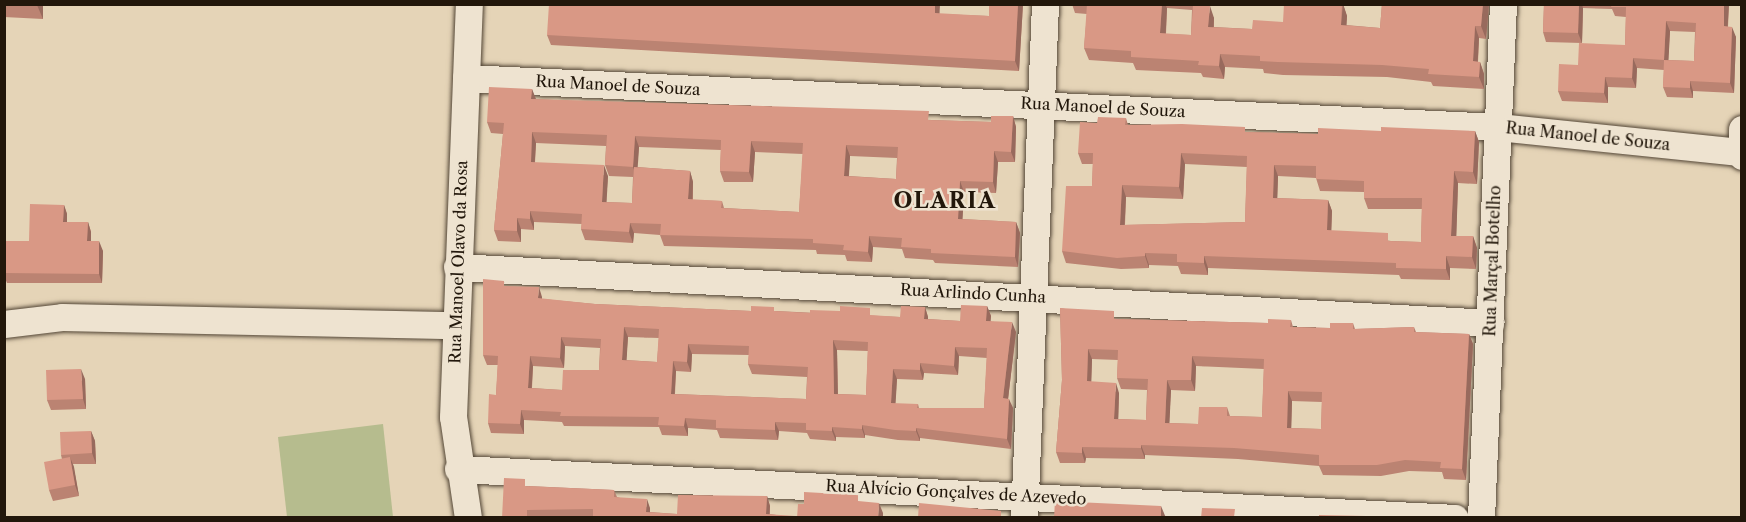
<!DOCTYPE html>
<meta charset="utf-8">
<style>
body{margin:0}
#map{position:relative;width:1746px;height:522px;overflow:hidden;background:#e5d4b7;font-family:"Libre Caslon Text",serif}
div>[style]{position:absolute}
.green>*{inset:0;background:#b6bc8e}
.roads{filter:drop-shadow(0 0 2px #534636) drop-shadow(0 0 2px #534636)}
.minor>*{height:27px;margin:-13.5px;padding:0 13.5px;transform-origin:13.5px;border-radius:13.5px;background:#eee3d0}
.wall>*{inset:0;background:#bb8372}
.shaded-wall>*{inset:0;background:#986a5d}
.building>*{inset:0;background:#d99885}
span{translate:-50% -50%;white-space:nowrap;text-align:center;line-height:1.15;-webkit-text-stroke:5px #eee3d0;paint-order:stroke}
.street-label{font-size:16px;color:#22170b}
.district-label{font-size:22px;color:#22170b;font-weight:700;letter-spacing:1.5px}
.frame{position:absolute;inset:0;border:6px solid #22170b;pointer-events:none}
</style>
<div id="map">
<div class="green">
<div style="clip-path:polygon(383px 424px,393px 517px,287px 517px,278px 437px)"></div>
</div>
<div class="roads">
<div class="minor">
<div style="left:466px;top:78px;width:1033px;rotate:2.72deg"></div>
<div style="left:1498px;top:127px;width:243px;rotate:5.9deg"></div>
<div style="left:1742px;top:129px;width:27px;rotate:90deg"></div>
<div style="left:457px;top:267px;width:1035px;rotate:3.1deg"></div>
<div style="left:4px;top:324px;width:58px;rotate:-6.9deg"></div>
<div style="left:62px;top:317px;width:393px;rotate:1.2deg"></div>
<div style="left:458px;top:469px;width:998px;rotate:2.81deg"></div>
<div style="left:468px;top:518px;width:102px;rotate:-98.4deg"></div>
<div style="left:453px;top:417px;width:413px;rotate:-87.8deg"></div>
<div style="left:1024px;top:518px;width:514px;rotate:-87.66deg"></div>
<div style="left:1481px;top:518px;width:514px;rotate:-87.55deg"></div>
</div>
</div>
<div class="wall">
<div style="clip-path:polygon(4px 4px,43px 4px,43px 19px,4px 17px)"></div>
<div style="clip-path:polygon(989px 4px,1023px 4px,1019px 71px,551px 45px,547px 35px,939px 14px,989px 16px)"></div>
<div style="clip-path:polygon(evenodd,1072px 4px,1201px 4px,1214px 18px,1214px 27px,1252px 29px,1283px 22px,1343px 4px,1347px 16px,1346px 25px,1380px 28px,1382px 4px,1489px 4px,1486px 39px,1479px 38px,1478px 62px,1480px 62px,1484px 74px,1484px 89px,1433px 86px,1431px 82px,1387px 77px,1283px 75px,1264px 73px,1263px 69px,1225px 67px,1224px 79px,1203px 77px,1201px 73px,1136px 70px,1133px 63px,1089px 60px,1084px 48px,1087px 14px,1075px 13px,1072px 4px,1167px 8px,1192px 10px,1191px 35px,1166px 34px,1167px 8px)"></div>
<div style="clip-path:polygon(evenodd,1544px 4px,1729px 4px,1728px 27px,1736px 37px,1734px 93px,1693px 91px,1693px 98px,1667px 97px,1663px 87px,1664px 70px,1637px 68px,1636px 88px,1608px 87px,1608px 103px,1562px 101px,1558px 91px,1578px 65px,1625px 45px,1626px 17px,1615px 16px,1612px 9px,1583px 8px,1582px 43px,1546px 42px,1543px 32px,1544px 4px,1670px 31px,1695px 32px,1694px 61px,1668px 60px,1670px 31px)"></div>
<div style="clip-path:polygon(evenodd,532px 89px,535px 99px,932px 120px,991px 122px,1013px 116px,1016px 127px,1015px 162px,998px 162px,996px 193px,964px 192px,962px 219px,1016px 222px,1020px 233px,1018px 267px,935px 263px,933px 260px,905px 258px,902px 249px,873px 247px,872px 262px,847px 261px,845px 255px,817px 254px,816px 250px,664px 246px,660px 235px,634px 233px,633px 243px,585px 240px,581px 229px,582px 224px,534px 222px,534px 230px,521px 229px,521px 242px,498px 241px,494px 230px,503px 134px,491px 133px,487px 122px,532px 89px,536px 143px,606px 146px,605px 165px,609px 176px,633px 177px,632px 203px,606px 202px,608px 176px,535px 163px,536px 143px,532px 89px,639px 147px,721px 150px,720px 171px,724px 182px,753px 182px,755px 152px,803px 154px,799px 212px,724px 208px,722px 201px,693px 200px,693px 182px,690px 171px,637px 167px,639px 147px,532px 89px,850px 156px,897px 158px,896px 179px,849px 176px,850px 156px)"></div>
<div style="clip-path:polygon(evenodd,1126px 118px,1128px 125px,1247px 132px,1318px 134px,1381px 131px,1475px 131px,1479px 142px,1477px 184px,1458px 183px,1456px 236px,1473px 236px,1477px 248px,1476px 269px,1450px 268px,1450px 280px,1401px 279px,1399px 275px,1208px 268px,1208px 275px,1181px 274px,1178px 266px,1149px 265px,1149px 268px,1121px 269px,1066px 263px,1062px 251px,1092px 186px,1093px 164px,1082px 164px,1078px 153px,1126px 118px,1185px 164px,1247px 167px,1245px 222px,1125px 225px,1126px 197px,1183px 199px,1185px 164px,1126px 118px,1278px 176px,1316px 178px,1320px 191px,1364px 192px,1364px 198px,1368px 209px,1422px 209px,1421px 242px,1391px 241px,1331px 231px,1332px 211px,1328px 200px,1277px 198px,1278px 176px)"></div>
<div style="clip-path:polygon(64px 205px,67px 214px,67px 222px,88px 222px,91px 232px,91px 241px,103px 251px,102px 283px,7px 283px,4px 276px,4px 241px,29px 241px)"></div>
<div style="clip-path:polygon(evenodd,506px 286px,542px 297px,542px 299px,595px 304px,751px 311px,776px 311px,900px 317px,925px 307px,928px 317px,928px 319px,960px 321px,987px 306px,991px 316px,990px 321px,1016px 332px,1008px 399px,1013px 408px,1011px 449px,920px 438px,920px 441px,898px 440px,865px 435px,865px 438px,836px 437px,836px 441px,810px 439px,807px 433px,779px 431px,778px 440px,720px 438px,717px 430px,688px 428px,688px 436px,662px 435px,659px 427px,564px 426px,562px 422px,524px 420px,524px 434px,491px 433px,488px 423px,496px 395px,498px 365px,487px 365px,483px 355px,506px 286px,628px 337px,659px 338px,657px 362px,626px 360px,628px 337px,506px 286px,565px 346px,600px 348px,599px 370px,562px 390px,532px 388px,533px 366px,564px 368px,565px 346px,506px 286px,837px 350px,868px 351px,866px 395px,838px 394px,837px 350px,506px 286px,692px 354px,749px 355px,748px 364px,752px 374px,807px 377px,806px 399px,675px 394px,676px 371px,691px 372px,692px 354px,506px 286px,959px 356px,987px 358px,984px 408px,919px 408px,918px 404px,895px 404px,897px 379px,923px 380px,924px 373px,958px 375px,959px 356px)"></div>
<div style="clip-path:polygon(evenodd,1060px 308px,1117px 319px,1268px 323px,1291px 320px,1293px 327px,1330px 328px,1353px 323px,1355px 329px,1414px 327px,1416px 332px,1469px 334px,1473px 344px,1466px 480px,1444px 479px,1442px 472px,1409px 471px,1381px 476px,1323px 475px,1319px 466px,1238px 459px,1145px 455px,1145px 459px,1086px 458px,1085px 463px,1060px 463px,1056px 452px,1062px 380px,1060px 308px,1092px 359px,1118px 360px,1117px 378px,1121px 389px,1147px 390px,1146px 420px,1118px 419px,1119px 393px,1091px 382px,1092px 359px,1060px 308px,1196px 366px,1264px 369px,1262px 417px,1230px 416px,1227px 407px,1198px 424px,1169px 423px,1171px 390px,1195px 391px,1196px 366px,1060px 308px,1292px 401px,1322px 402px,1321px 429px,1291px 428px,1292px 401px)"></div>
<div style="clip-path:polygon(85px 379px,86px 409px,51px 410px,47px 400px)"></div>
<div style="clip-path:polygon(91px 431px,95px 441px,96px 464px,73px 464px,79px 496px,53px 501px,49px 490px,62px 459px,61px 455px)"></div>
<div style="clip-path:polygon(528px 486px,614px 490px,617px 497px,650px 508px,650px 512px,677px 514px,767px 496px,770px 506px,770px 514px,796px 518px,502px 518px)"></div>
</div>
<div class="shaded-wall">
<div style="clip-path:polygon(43px 4px,43px 19px,37px 5px)"></div>
<div style="clip-path:polygon(935px 4px,940px 4px,939px 24px,935px 13px)"></div>
<div style="clip-path:polygon(1018px 4px,1023px 4px,1019px 71px,1015px 61px)"></div>
<div style="clip-path:polygon(1162px 4px,1165px 4px,1167px 8px,1165px 46px,1160px 33px)"></div>
<div style="clip-path:polygon(1343px 4px,1347px 16px,1346px 37px,1341px 25px)"></div>
<div style="clip-path:polygon(1483px 4px,1489px 4px,1486px 39px,1481px 26px)"></div>
<div style="clip-path:polygon(1579px 4px,1582px 4px,1583px 8px,1582px 43px,1578px 33px)"></div>
<div style="clip-path:polygon(1724px 4px,1729px 4px,1727px 36px,1724px 26px)"></div>
<div style="clip-path:polygon(1210px 6px,1214px 18px,1213px 39px,1208px 27px)"></div>
<div style="clip-path:polygon(1666px 21px,1670px 31px,1668px 70px,1664px 60px)"></div>
<div style="clip-path:polygon(1475px 26px,1479px 38px,1477px 74px,1473px 61px)"></div>
<div style="clip-path:polygon(1732px 27px,1736px 37px,1734px 93px,1730px 83px)"></div>
<div style="clip-path:polygon(1220px 54px,1225px 67px,1224px 79px,1219px 66px)"></div>
<div style="clip-path:polygon(1633px 58px,1637px 68px,1636px 88px,1632px 78px)"></div>
<div style="clip-path:polygon(1480px 62px,1484px 74px,1484px 89px,1479px 77px)"></div>
<div style="clip-path:polygon(1605px 77px,1608px 87px,1608px 103px,1604px 93px)"></div>
<div style="clip-path:polygon(1690px 81px,1693px 91px,1693px 98px,1690px 88px)"></div>
<div style="clip-path:polygon(532px 89px,536px 99px,531px 99px)"></div>
<div style="clip-path:polygon(1013px 116px,1016px 127px,1015px 162px,1011px 152px)"></div>
<div style="clip-path:polygon(1475px 131px,1479px 142px,1477px 184px,1473px 172px)"></div>
<div style="clip-path:polygon(532px 132px,536px 143px,534px 173px,531px 162px)"></div>
<div style="clip-path:polygon(635px 136px,639px 147px,637px 178px,633px 167px)"></div>
<div style="clip-path:polygon(751px 141px,755px 152px,753px 182px,749px 172px)"></div>
<div style="clip-path:polygon(846px 145px,850px 156px,848px 186px,844px 176px)"></div>
<div style="clip-path:polygon(994px 151px,998px 162px,996px 193px,993px 182px)"></div>
<div style="clip-path:polygon(1181px 153px,1185px 164px,1183px 199px,1179px 187px)"></div>
<div style="clip-path:polygon(604px 165px,608px 176px,606px 212px,602px 202px)"></div>
<div style="clip-path:polygon(1274px 165px,1278px 176px,1277px 209px,1273px 198px)"></div>
<div style="clip-path:polygon(690px 171px,693px 182px,692px 210px,688px 199px)"></div>
<div style="clip-path:polygon(1454px 171px,1458px 183px,1456px 247px,1451px 236px)"></div>
<div style="clip-path:polygon(960px 181px,964px 192px,962px 230px,958px 219px)"></div>
<div style="clip-path:polygon(1122px 185px,1126px 197px,1124px 236px,1120px 225px)"></div>
<div style="clip-path:polygon(1328px 200px,1332px 211px,1331px 242px,1327px 230px)"></div>
<div style="clip-path:polygon(64px 205px,67px 214px,67px 232px,63px 222px)"></div>
<div style="clip-path:polygon(530px 211px,534px 222px,534px 230px,530px 219px)"></div>
<div style="clip-path:polygon(517px 218px,521px 229px,521px 242px,517px 231px)"></div>
<div style="clip-path:polygon(88px 222px,91px 232px,91px 251px,87px 241px)"></div>
<div style="clip-path:polygon(1016px 222px,1020px 233px,1018px 267px,1015px 257px)"></div>
<div style="clip-path:polygon(630px 223px,634px 233px,633px 243px,629px 232px)"></div>
<div style="clip-path:polygon(869px 236px,873px 247px,872px 262px,868px 252px)"></div>
<div style="clip-path:polygon(1473px 236px,1477px 248px,1476px 269px,1472px 257px)"></div>
<div style="clip-path:polygon(99px 241px,103px 251px,102px 283px,99px 274px)"></div>
<div style="clip-path:polygon(1145px 253px,1149px 265px,1149px 268px,1145px 256px)"></div>
<div style="clip-path:polygon(1204px 256px,1208px 268px,1208px 275px,1204px 263px)"></div>
<div style="clip-path:polygon(1446px 256px,1450px 268px,1450px 280px,1446px 269px)"></div>
<div style="clip-path:polygon(539px 287px,542px 297px,542px 308px,538px 298px)"></div>
<div style="clip-path:polygon(987px 306px,991px 316px,990px 331px,986px 321px)"></div>
<div style="clip-path:polygon(925px 307px,928px 317px,928px 329px,924px 319px)"></div>
<div style="clip-path:polygon(1012px 322px,1016px 332px,1007px 408px,1003px 398px)"></div>
<div style="clip-path:polygon(624px 327px,628px 337px,626px 370px,622px 360px)"></div>
<div style="clip-path:polygon(1469px 334px,1473px 344px,1466px 480px,1462px 469px)"></div>
<div style="clip-path:polygon(561px 337px,565px 346px,564px 368px,560px 358px)"></div>
<div style="clip-path:polygon(833px 340px,837px 350px,838px 404px,834px 394px)"></div>
<div style="clip-path:polygon(688px 344px,692px 354px,691px 372px,687px 362px)"></div>
<div style="clip-path:polygon(955px 347px,959px 356px,958px 375px,954px 366px)"></div>
<div style="clip-path:polygon(1088px 349px,1092px 359px,1091px 392px,1087px 381px)"></div>
<div style="clip-path:polygon(530px 356px,533px 366px,531px 398px,528px 388px)"></div>
<div style="clip-path:polygon(1192px 356px,1196px 366px,1195px 391px,1191px 380px)"></div>
<div style="clip-path:polygon(673px 361px,676px 371px,674px 404px,671px 394px)"></div>
<div style="clip-path:polygon(920px 363px,924px 373px,923px 380px,920px 370px)"></div>
<div style="clip-path:polygon(81px 369px,85px 379px,86px 409px,83px 399px)"></div>
<div style="clip-path:polygon(893px 369px,897px 379px,895px 413px,891px 403px)"></div>
<div style="clip-path:polygon(1167px 380px,1171px 390px,1169px 433px,1165px 423px)"></div>
<div style="clip-path:polygon(1116px 383px,1119px 393px,1118px 429px,1114px 419px)"></div>
<div style="clip-path:polygon(1288px 391px,1292px 401px,1291px 438px,1287px 428px)"></div>
<div style="clip-path:polygon(1009px 399px,1013px 408px,1011px 449px,1007px 439px)"></div>
<div style="clip-path:polygon(521px 410px,524px 420px,524px 434px,520px 424px)"></div>
<div style="clip-path:polygon(685px 418px,688px 428px,688px 436px,684px 426px)"></div>
<div style="clip-path:polygon(775px 422px,779px 431px,778px 440px,775px 430px)"></div>
<div style="clip-path:polygon(862px 425px,865px 435px,865px 438px,862px 429px)"></div>
<div style="clip-path:polygon(832px 427px,836px 437px,836px 441px,832px 431px)"></div>
<div style="clip-path:polygon(916px 428px,920px 438px,920px 441px,916px 431px)"></div>
<div style="clip-path:polygon(91px 431px,95px 441px,96px 464px,92px 453px)"></div>
<div style="clip-path:polygon(1141px 445px,1145px 455px,1145px 459px,1141px 448px)"></div>
<div style="clip-path:polygon(1082px 447px,1086px 458px,1085px 463px,1082px 453px)"></div>
<div style="clip-path:polygon(70px 457px,74px 467px,79px 496px,75px 485px)"></div>
<div style="clip-path:polygon(767px 496px,770px 506px,769px 518px,766px 514px)"></div>
<div style="clip-path:polygon(647px 499px,650px 508px,650px 518px,646px 512px)"></div>
<div style="clip-path:polygon(879px 503px,883px 513px,883px 518px,878px 518px)"></div>
<div style="clip-path:polygon(1161px 506px,1166px 518px,1161px 518px)"></div>
</div>
<div class="building">
<div style="clip-path:polygon(549px 4px,935px 4px,935px 13px,989px 16px,989px 4px,1018px 4px,1015px 61px,547px 35px)"></div>
<div style="clip-path:polygon(1087px 4px,1162px 4px,1160px 33px,1191px 35px,1193px 5px,1210px 6px,1208px 27px,1252px 29px,1253px 20px,1283px 22px,1284px 4px,1342px 4px,1341px 25px,1380px 28px,1382px 4px,1483px 4px,1481px 26px,1475px 26px,1473px 61px,1480px 62px,1479px 77px,1428px 74px,1429px 69px,1382px 65px,1278px 62px,1260px 61px,1260px 56px,1220px 54px,1219px 66px,1198px 65px,1199px 61px,1131px 57px,1131px 51px,1084px 48px)"></div>
<div style="clip-path:polygon(1544px 4px,1579px 4px,1578px 33px,1543px 32px)"></div>
<div style="clip-path:polygon(1612px 4px,1724px 4px,1724px 26px,1732px 27px,1730px 83px,1690px 81px,1690px 88px,1663px 87px,1664px 60px,1694px 61px,1696px 23px,1666px 21px,1664px 60px,1633px 58px,1632px 78px,1605px 77px,1604px 93px,1558px 91px,1559px 64px,1578px 65px,1579px 43px,1625px 45px,1626px 7px,1611px 7px)"></div>
<div style="clip-path:polygon(evenodd,489px 87px,532px 89px,531px 99px,929px 111px,928px 120px,991px 122px,991px 116px,1013px 116px,1011px 152px,994px 151px,993px 182px,960px 181px,958px 219px,1016px 222px,1015px 257px,931px 253px,931px 249px,901px 247px,902px 238px,869px 236px,868px 252px,843px 250px,844px 245px,813px 243px,813px 239px,660px 235px,661px 224px,630px 223px,629px 232px,581px 229px,582px 214px,530px 211px,530px 219px,517px 218px,517px 231px,494px 230px,504px 123px,487px 122px,489px 87px,532px 132px,607px 135px,605px 165px,633px 167px,635px 136px,721px 140px,720px 171px,749px 172px,751px 141px,803px 143px,799px 212px,721px 208px,722px 201px,688px 199px,690px 171px,664px 169px,634px 167px,632px 203px,602px 202px,604px 165px,531px 162px,532px 132px,489px 87px,846px 145px,898px 147px,896px 179px,844px 176px,846px 145px)"></div>
<div style="clip-path:polygon(evenodd,1098px 117px,1126px 118px,1125px 125px,1182px 124px,1245px 127px,1245px 132px,1318px 134px,1318px 128px,1381px 131px,1381px 127px,1475px 131px,1473px 172px,1454px 171px,1451px 236px,1473px 236px,1472px 257px,1446px 256px,1446px 269px,1396px 268px,1396px 263px,1204px 256px,1204px 263px,1177px 262px,1177px 254px,1145px 253px,1145px 256px,1117px 258px,1062px 251px,1066px 186px,1092px 186px,1093px 153px,1078px 153px,1080px 122px,1097px 123px,1098px 117px,1181px 153px,1247px 156px,1245px 222px,1120px 225px,1122px 185px,1179px 187px,1181px 153px,1098px 117px,1274px 165px,1316px 166px,1316px 179px,1364px 181px,1364px 198px,1422px 198px,1421px 242px,1388px 241px,1388px 233px,1327px 230px,1328px 200px,1273px 198px,1274px 165px)"></div>
<div style="clip-path:polygon(30px 204px,64px 205px,63px 222px,88px 222px,87px 241px,99px 241px,99px 274px,4px 273px,4px 241px,29px 241px)"></div>
<div style="clip-path:polygon(evenodd,483px 279px,504px 281px,504px 286px,539px 287px,538px 298px,595px 304px,751px 311px,751px 306px,774px 307px,774px 311px,810px 313px,810px 310px,840px 311px,840px 306px,870px 308px,870px 315px,900px 317px,901px 306px,925px 307px,924px 319px,960px 321px,961px 305px,987px 306px,986px 321px,1012px 322px,1003px 398px,1009px 399px,1007px 439px,916px 428px,916px 431px,895px 430px,862px 425px,862px 429px,832px 427px,832px 431px,806px 430px,806px 423px,775px 422px,775px 430px,716px 428px,716px 420px,685px 418px,684px 426px,658px 425px,659px 417px,560px 416px,561px 412px,521px 410px,520px 424px,488px 423px,489px 394px,496px 395px,498px 356px,483px 355px,483px 279px,624px 327px,659px 329px,657px 362px,622px 360px,624px 327px,483px 279px,561px 337px,601px 339px,599px 370px,563px 370px,562px 390px,528px 388px,530px 356px,560px 358px,561px 337px,483px 279px,833px 340px,868px 342px,866px 395px,834px 394px,833px 340px,483px 279px,688px 344px,749px 346px,748px 364px,808px 367px,806px 399px,671px 394px,673px 361px,687px 362px,688px 344px,483px 279px,955px 347px,987px 348px,984px 408px,917px 408px,918px 404px,891px 403px,893px 369px,920px 370px,920px 363px,954px 366px,955px 347px)"></div>
<div style="clip-path:polygon(evenodd,1060px 308px,1114px 311px,1114px 319px,1268px 323px,1268px 319px,1291px 320px,1290px 327px,1330px 328px,1330px 323px,1353px 323px,1353px 329px,1414px 327px,1414px 332px,1469px 334px,1462px 469px,1440px 468px,1441px 462px,1405px 460px,1377px 465px,1319px 465px,1319px 455px,1234px 448px,1141px 445px,1141px 448px,1082px 447px,1082px 453px,1056px 452px,1062px 380px,1060px 308px,1088px 349px,1118px 350px,1117px 378px,1148px 379px,1146px 420px,1114px 419px,1116px 383px,1087px 381px,1088px 349px,1060px 308px,1192px 356px,1264px 359px,1262px 417px,1227px 416px,1227px 407px,1199px 407px,1198px 424px,1165px 423px,1167px 380px,1191px 380px,1192px 356px,1060px 308px,1288px 391px,1322px 392px,1321px 429px,1287px 428px,1288px 391px)"></div>
<div style="clip-path:polygon(81px 369px,83px 399px,47px 400px,46px 370px)"></div>
<div style="clip-path:polygon(91px 431px,92px 453px,61px 455px,60px 432px)"></div>
<div style="clip-path:polygon(70px 457px,75px 485px,49px 490px,44px 462px)"></div>
<div style="clip-path:polygon(504px 478px,525px 479px,525px 486px,614px 490px,614px 497px,647px 499px,646px 512px,677px 514px,678px 495px,767px 496px,766px 514px,795px 516px,795px 518px,593px 518px,593px 509px,527px 510px,527px 518px,502px 518px)"></div>
<div style="clip-path:polygon(804px 492px,858px 495px,858px 501px,879px 503px,878px 518px,797px 518px,798px 504px,804px 504px)"></div>
<div style="clip-path:polygon(1055px 501px,1161px 506px,1161px 518px,1054px 518px)"></div>
<div style="clip-path:polygon(919px 503px,1001px 511px,1001px 518px,918px 518px)"></div>
<div style="clip-path:polygon(1202px 508px,1235px 509px,1234px 517px,1239px 518px,1201px 518px)"></div>
<div style="clip-path:polygon(1319px 515px,1366px 516px,1366px 518px,1319px 518px)"></div>
</div>
<div class="street-label">
<span style="left:618px;top:85px;rotate:3deg">Rua Manoel de Souza</span>
<span style="left:1103px;top:107px;rotate:3deg">Rua Manoel de Souza</span>
<span style="left:1588px;top:136px;rotate:6deg">Rua Manoel de Souza</span>
<span style="left:1492px;top:261px;rotate:-88deg">Rua Marçal Botelho</span>
<span style="left:458px;top:262px;rotate:-88deg">Rua Manoel Olavo da Rosa</span>
<span style="left:973px;top:293px;rotate:3deg">Rua Arlindo Cunha</span>
<span style="left:956px;top:492px;rotate:3deg">Rua Alvício Gonçalves de Azevedo</span>
</div>
<div class="district-label">
<span style="left:945px;top:201px">OLARIA</span>
</div>
<div class="frame"></div>
</div>
